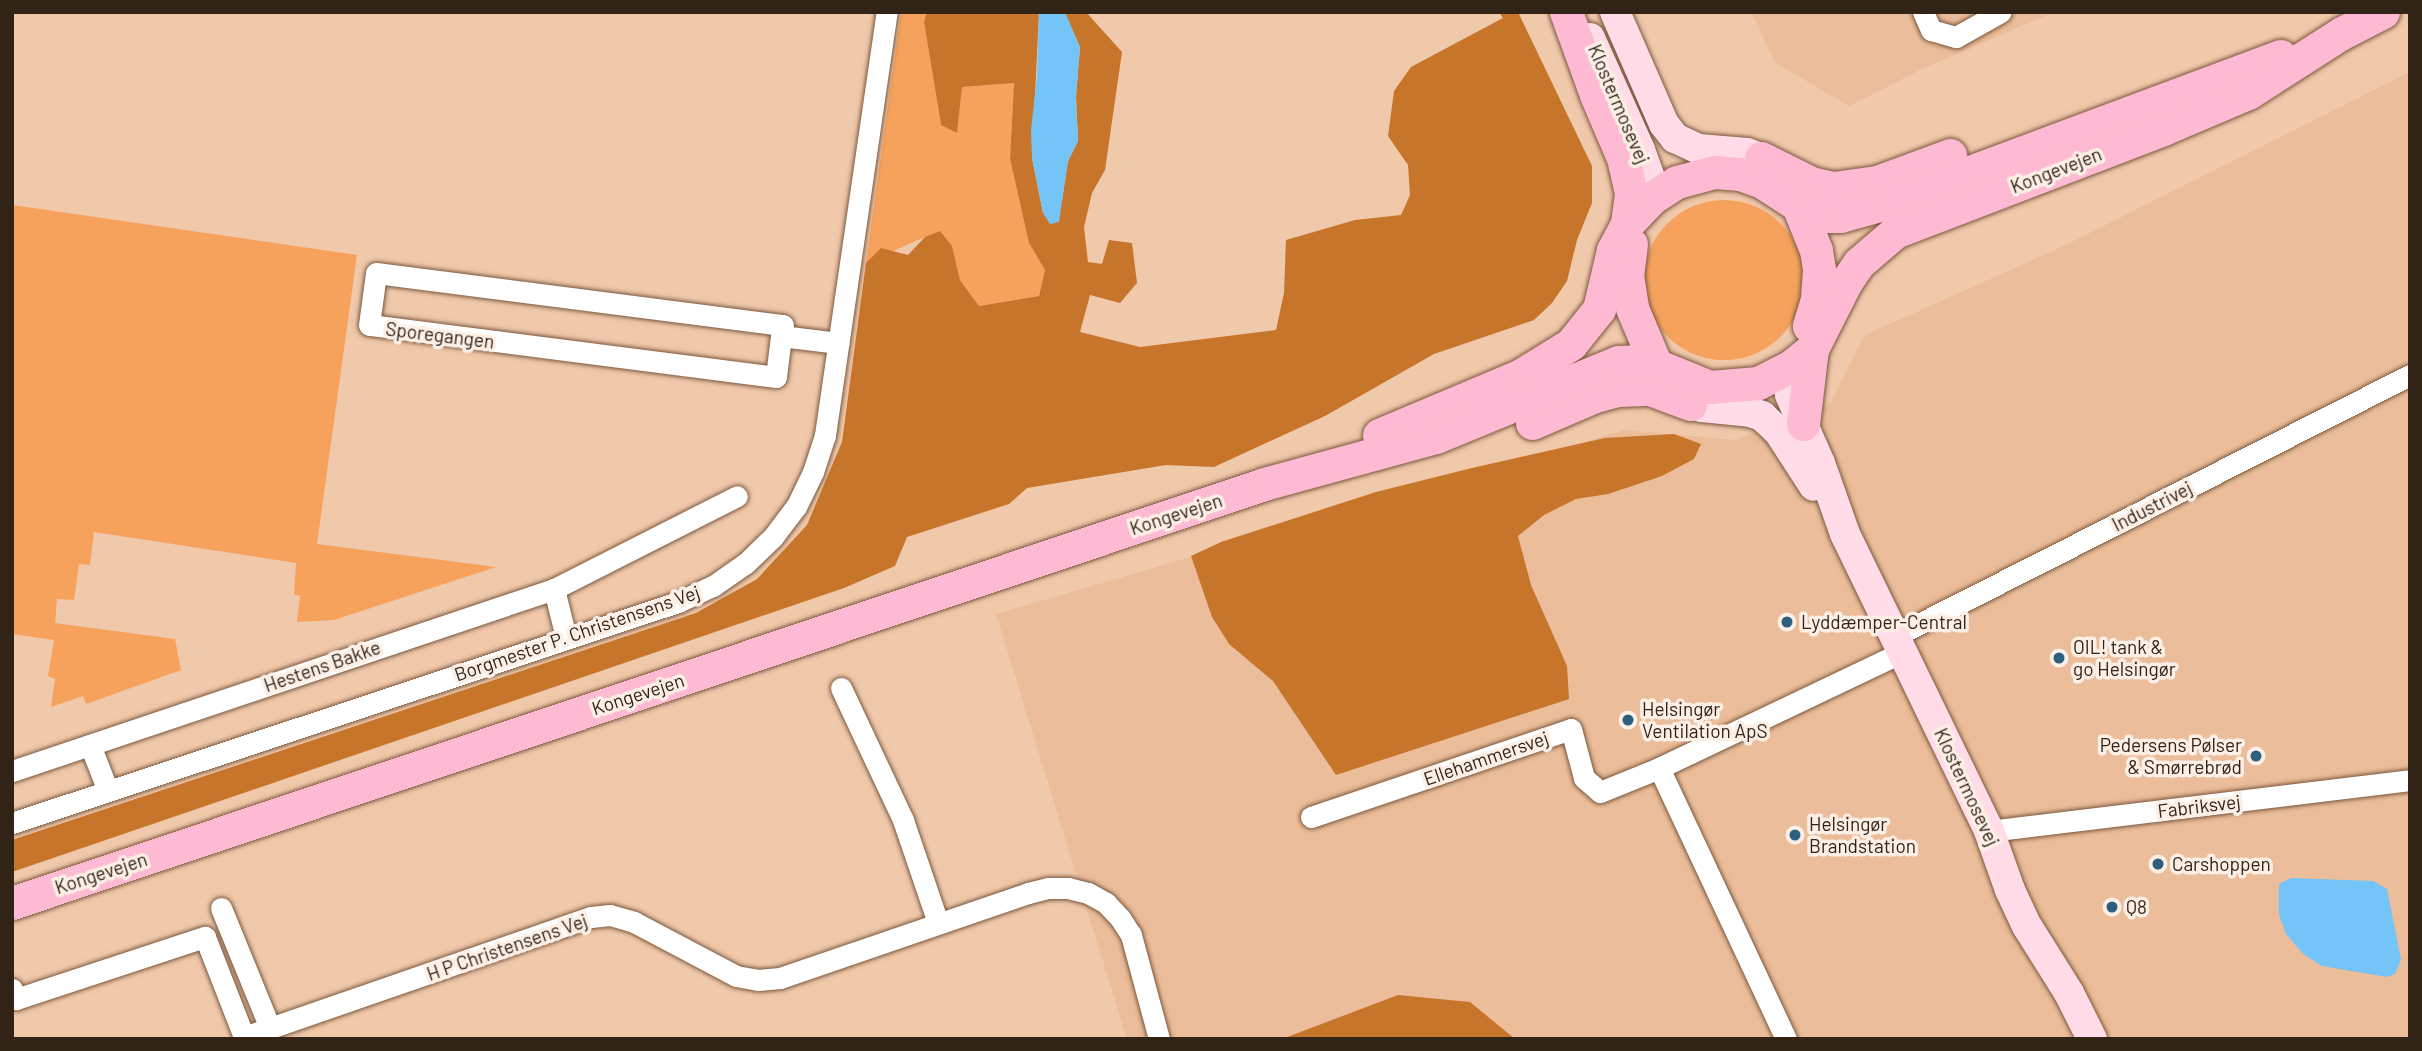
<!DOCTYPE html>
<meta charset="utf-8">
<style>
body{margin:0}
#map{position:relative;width:2422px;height:1051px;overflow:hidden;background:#f0c8aa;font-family:Barlow,sans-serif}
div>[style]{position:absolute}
.built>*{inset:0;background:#ebbd9a}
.green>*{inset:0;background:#f6a25c}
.round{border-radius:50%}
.forest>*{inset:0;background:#c7752a}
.water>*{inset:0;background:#75c4f7}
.roads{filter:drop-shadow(0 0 2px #7b583d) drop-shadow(0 0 2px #7b583d)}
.street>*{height:21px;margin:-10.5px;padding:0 10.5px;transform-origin:10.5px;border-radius:10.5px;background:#fff}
.secondary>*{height:30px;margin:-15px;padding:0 15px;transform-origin:15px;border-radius:15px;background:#ffdce8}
.primary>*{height:33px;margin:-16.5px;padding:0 16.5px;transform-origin:16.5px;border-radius:16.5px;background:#febad2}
.dots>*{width:19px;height:19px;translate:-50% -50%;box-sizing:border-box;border:4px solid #fcefe6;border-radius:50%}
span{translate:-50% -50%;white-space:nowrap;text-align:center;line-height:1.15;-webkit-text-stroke:7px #fcefe6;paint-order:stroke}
.street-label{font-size:19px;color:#322317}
.poi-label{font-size:19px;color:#322317}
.left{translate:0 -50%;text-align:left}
.right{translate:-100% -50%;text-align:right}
.frame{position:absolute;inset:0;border:14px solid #322317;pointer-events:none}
</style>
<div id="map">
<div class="built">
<div style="clip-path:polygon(1751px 12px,2054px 12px,1924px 68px,1849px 106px,1776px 63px)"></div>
<div style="clip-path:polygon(2410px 72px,2410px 1038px,1127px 1039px,996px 614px,1625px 430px,1735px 440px,1831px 403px,1865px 335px,2064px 246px)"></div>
</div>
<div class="green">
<div style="clip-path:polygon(901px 12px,927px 12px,924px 22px,941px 125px,957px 132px,962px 87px,1014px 83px,1010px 159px,1029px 243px,1045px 270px,1039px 296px,979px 306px,960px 280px,952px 246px,925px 237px,866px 263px)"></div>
<div class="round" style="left:1644px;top:200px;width:160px;height:160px"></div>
<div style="clip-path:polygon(12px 205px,357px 255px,317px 544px,496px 567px,334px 620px,297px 622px,300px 596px,294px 594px,296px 563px,94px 532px,90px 565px,79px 564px,74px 600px,57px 599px,55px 623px,175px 639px,181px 670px,86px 704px,83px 696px,51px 707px,55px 679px,48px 676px,54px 640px,12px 634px)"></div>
</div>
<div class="forest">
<div style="clip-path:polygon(927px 12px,1039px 12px,1032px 158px,1043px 213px,1062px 200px,1068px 161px,1078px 141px,1076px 97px,1080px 47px,1064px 12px,1086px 12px,1122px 52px,1105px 170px,1092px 193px,1084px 227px,1088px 262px,1102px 264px,1109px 240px,1132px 243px,1137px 283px,1120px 303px,1090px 295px,1080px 332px,1140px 347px,1276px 330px,1284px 293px,1286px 240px,1355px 220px,1401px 215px,1410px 195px,1408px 165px,1388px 136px,1394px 91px,1411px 67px,1503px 18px,1499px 12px,1518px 12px,1592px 166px,1592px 203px,1577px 240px,1567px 281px,1552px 303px,1534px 320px,1434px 354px,1325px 416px,1214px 467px,1166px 465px,1027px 488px,1009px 504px,907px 537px,895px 566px,844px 588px,12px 872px,12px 840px,696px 613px,757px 579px,807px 525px,842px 442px,866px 263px,881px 248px,908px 255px,925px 237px,940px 231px,952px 246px,960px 280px,979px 306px,1039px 296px,1045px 270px,1029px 243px,1010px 159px,1014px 83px,962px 87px,957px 133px,941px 125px,924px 22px)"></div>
<div style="clip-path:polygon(1674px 434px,1701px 444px,1694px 459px,1662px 476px,1608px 494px,1576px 499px,1544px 515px,1518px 536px,1531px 585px,1567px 666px,1569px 699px,1336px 775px,1273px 681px,1229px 644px,1212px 617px,1191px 556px,1221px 542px,1376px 492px,1472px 468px,1605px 438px)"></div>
<div style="clip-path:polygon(1398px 995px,1470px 1002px,1515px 1039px,1282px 1039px)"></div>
</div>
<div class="water">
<div style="clip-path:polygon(1065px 12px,1080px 47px,1076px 96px,1078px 141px,1068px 161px,1059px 222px,1050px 224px,1043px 213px,1032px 158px,1031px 130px,1037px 75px,1039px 13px)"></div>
<div style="clip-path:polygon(2291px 878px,2373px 881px,2387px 889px,2401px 960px,2395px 974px,2387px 977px,2322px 966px,2303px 954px,2286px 934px,2279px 915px,2279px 884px)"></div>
</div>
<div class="roads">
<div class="street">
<div style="left:1923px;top:12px;width:20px;rotate:66deg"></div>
<div style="left:1931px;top:30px;width:26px;rotate:16deg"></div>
<div style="left:1956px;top:37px;width:51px;rotate:-29.1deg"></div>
<div style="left:781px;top:336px;width:41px;rotate:97deg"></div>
<div style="left:776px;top:377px;width:410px;rotate:-172.7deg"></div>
<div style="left:369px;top:325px;width:52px;rotate:-82.3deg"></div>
<div style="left:376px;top:273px;width:410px;rotate:7.3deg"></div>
<div style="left:783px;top:325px;width:11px;rotate:100deg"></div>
<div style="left:781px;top:336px;width:58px;rotate:6.9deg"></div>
<div style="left:554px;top:589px;width:50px;rotate:76.2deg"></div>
<div style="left:1895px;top:636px;width:577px;rotate:-26.88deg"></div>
<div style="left:841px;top:688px;width:146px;rotate:64.8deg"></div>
<div style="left:903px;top:820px;width:109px;rotate:71.2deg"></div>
<div style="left:90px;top:745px;width:49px;rotate:68.6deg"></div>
<div style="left:12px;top:771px;width:572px;rotate:-18.56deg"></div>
<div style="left:554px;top:589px;width:205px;rotate:-26.9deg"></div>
<div style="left:1311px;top:817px;width:274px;rotate:-18.7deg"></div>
<div style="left:1571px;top:729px;width:51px;rotate:75.1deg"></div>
<div style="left:1584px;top:778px;width:21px;rotate:41deg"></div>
<div style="left:1600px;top:792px;width:64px;rotate:-22.1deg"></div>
<div style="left:12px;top:823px;width:702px;rotate:-18.36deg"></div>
<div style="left:678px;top:602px;width:38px;rotate:-25deg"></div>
<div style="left:713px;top:586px;width:39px;rotate:-35deg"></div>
<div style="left:745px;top:564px;width:39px;rotate:-44deg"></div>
<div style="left:773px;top:537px;width:38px;rotate:-53deg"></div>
<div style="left:796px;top:507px;width:39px;rotate:-64deg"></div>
<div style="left:813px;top:472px;width:39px;rotate:-72deg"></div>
<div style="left:825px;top:435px;width:428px;rotate:-81.7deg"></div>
<div style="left:1989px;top:831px;width:424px;rotate:-6.9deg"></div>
<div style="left:221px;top:908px;width:130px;rotate:67.8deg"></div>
<div style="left:12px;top:989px;width:11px;rotate:68deg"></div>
<div style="left:16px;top:999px;width:199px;rotate:-18.2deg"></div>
<div style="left:205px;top:937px;width:107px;rotate:68.7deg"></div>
<div style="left:244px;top:1037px;width:367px;rotate:-19.1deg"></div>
<div style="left:591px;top:917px;width:19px;rotate:-6deg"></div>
<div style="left:610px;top:915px;width:25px;rotate:16deg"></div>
<div style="left:634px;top:922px;width:115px;rotate:27.9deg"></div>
<div style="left:736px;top:976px;width:22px;rotate:10deg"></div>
<div style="left:758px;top:980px;width:22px;rotate:-5deg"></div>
<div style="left:780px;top:978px;width:262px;rotate:-18.9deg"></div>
<div style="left:1028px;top:893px;width:21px;rotate:-14deg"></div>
<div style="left:1048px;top:888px;width:20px"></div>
<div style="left:1068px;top:888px;width:21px;rotate:14deg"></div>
<div style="left:1088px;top:893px;width:21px;rotate:29deg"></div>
<div style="left:1106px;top:903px;width:21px;rotate:47deg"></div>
<div style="left:1120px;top:918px;width:20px;rotate:57deg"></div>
<div style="left:1131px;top:935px;width:108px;rotate:74.9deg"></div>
<div style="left:1786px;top:1039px;width:299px;rotate:-115.1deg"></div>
<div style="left:1659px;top:768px;width:269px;rotate:-25.5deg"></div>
</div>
<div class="secondary">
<div style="left:1615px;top:12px;width:122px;rotate:66.4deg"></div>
<div style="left:1664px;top:124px;width:18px;rotate:52deg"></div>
<div style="left:1675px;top:138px;width:26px;rotate:25deg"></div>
<div style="left:1699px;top:149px;width:48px;rotate:4.8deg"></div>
<div style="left:1747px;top:153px;width:15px;rotate:20deg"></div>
<div style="left:1761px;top:158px;width:23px;rotate:45deg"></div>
<div style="left:1590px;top:38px;width:123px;rotate:65.9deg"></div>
<div style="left:1640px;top:150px;width:33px;rotate:70deg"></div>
<div style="left:1651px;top:181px;width:17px;rotate:87deg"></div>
<div style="left:1790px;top:367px;width:12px;rotate:104deg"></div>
<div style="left:1787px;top:379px;width:16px;rotate:79deg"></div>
<div style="left:1790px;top:395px;width:74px;rotate:66.2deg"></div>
<div style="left:1820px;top:463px;width:75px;rotate:70.6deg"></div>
<div style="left:1845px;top:534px;width:330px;rotate:64.1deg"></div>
<div style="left:1989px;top:831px;width:63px;rotate:70.4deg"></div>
<div style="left:2010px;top:890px;width:40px;rotate:65deg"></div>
<div style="left:2027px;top:926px;width:79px;rotate:57.9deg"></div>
<div style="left:2069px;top:993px;width:51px;rotate:63.4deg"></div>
<div style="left:1673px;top:388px;width:23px;rotate:43deg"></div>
<div style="left:1690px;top:404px;width:12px;rotate:14deg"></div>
<div style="left:1702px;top:407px;width:48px;rotate:5.9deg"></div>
<div style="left:1750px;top:412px;width:13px;rotate:18deg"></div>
<div style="left:1762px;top:416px;width:23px;rotate:43deg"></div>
<div style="left:1779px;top:432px;width:64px;rotate:57.1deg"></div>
</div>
<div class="primary">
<div style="left:1566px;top:12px;width:88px;rotate:70.1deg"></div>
<div style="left:1596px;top:95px;width:69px;rotate:66.8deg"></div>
<div style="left:1623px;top:158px;width:37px;rotate:77deg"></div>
<div style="left:1631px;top:194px;width:30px;rotate:98deg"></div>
<div style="left:1761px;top:158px;width:56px;rotate:26.6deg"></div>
<div style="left:1811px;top:183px;width:23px;rotate:13deg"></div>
<div style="left:1833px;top:188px;width:44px;rotate:-7.8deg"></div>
<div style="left:1877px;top:182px;width:78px;rotate:-20.3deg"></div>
<div style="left:1799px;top:208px;width:45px;rotate:68deg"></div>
<div style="left:1816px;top:250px;width:19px;rotate:81deg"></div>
<div style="left:1819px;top:269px;width:30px;rotate:94deg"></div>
<div style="left:1817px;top:299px;width:28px;rotate:107deg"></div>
<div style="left:1631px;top:244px;width:31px;rotate:97deg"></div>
<div style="left:1627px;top:275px;width:33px;rotate:81deg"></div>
<div style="left:1632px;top:308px;width:62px;rotate:67.2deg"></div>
<div style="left:1532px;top:423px;width:69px;rotate:-23.2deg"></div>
<div style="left:1595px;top:396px;width:24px;rotate:-15deg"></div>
<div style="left:1618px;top:390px;width:32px;rotate:-2deg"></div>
<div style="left:1650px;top:389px;width:43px;rotate:20.6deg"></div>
<div style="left:1803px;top:424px;width:76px;rotate:-83.2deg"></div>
<div style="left:1379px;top:435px;width:154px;rotate:-22.9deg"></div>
<div style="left:1521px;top:375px;width:59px;rotate:-31.8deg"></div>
<div style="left:1571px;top:344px;width:45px;rotate:-51.3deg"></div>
<div style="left:1599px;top:309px;width:61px;rotate:-76.7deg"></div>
<div style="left:1613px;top:250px;width:30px;rotate:-62deg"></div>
<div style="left:1627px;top:224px;width:36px;rotate:-46deg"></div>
<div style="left:1652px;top:198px;width:30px;rotate:-33deg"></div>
<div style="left:1677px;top:182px;width:39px;rotate:-15deg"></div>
<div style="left:1715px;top:172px;width:25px;rotate:5deg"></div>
<div style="left:1740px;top:174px;width:23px;rotate:20deg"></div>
<div style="left:1762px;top:182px;width:55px;rotate:33.1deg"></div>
<div style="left:1808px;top:212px;width:13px;rotate:18deg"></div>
<div style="left:1820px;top:216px;width:20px"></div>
<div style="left:1840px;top:216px;width:49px;rotate:-15.5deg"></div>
<div style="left:1887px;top:203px;width:420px;rotate:-20.5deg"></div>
<div style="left:12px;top:903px;width:1320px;rotate:-18.5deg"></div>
<div style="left:1264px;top:484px;width:178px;rotate:-15.3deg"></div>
<div style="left:1436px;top:437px;width:197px;rotate:-22.4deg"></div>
<div style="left:1618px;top:362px;width:28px;rotate:-2deg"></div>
<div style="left:1646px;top:361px;width:69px;rotate:22.1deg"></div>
<div style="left:1710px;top:387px;width:48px;rotate:-4.8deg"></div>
<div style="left:1758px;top:383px;width:36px;rotate:-27deg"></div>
<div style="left:1790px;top:367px;width:28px;rotate:-39deg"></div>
<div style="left:1812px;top:349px;width:75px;rotate:-63.1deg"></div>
<div style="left:1846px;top:282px;width:23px;rotate:-56deg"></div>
<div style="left:1859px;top:263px;width:48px;rotate:-40.7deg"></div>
<div style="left:1895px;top:232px;width:287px;rotate:-21deg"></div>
<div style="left:2163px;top:129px;width:92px;rotate:-23deg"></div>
<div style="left:2248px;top:93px;width:112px;rotate:-32.6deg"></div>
<div style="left:2342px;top:33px;width:46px;rotate:-27.1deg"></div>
</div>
</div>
<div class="dots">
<div style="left:1787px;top:622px;background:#2f5f7e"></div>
<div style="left:2059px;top:658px;background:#2f5f7e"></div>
<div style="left:1628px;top:720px;background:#2f5f7e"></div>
<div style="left:2256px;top:756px;background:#2f5f7e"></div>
<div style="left:1795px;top:835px;background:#2f5f7e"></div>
<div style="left:2158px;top:864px;background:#2f5f7e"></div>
<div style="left:2112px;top:907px;background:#2f5f7e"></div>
</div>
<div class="street-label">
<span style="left:1619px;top:104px;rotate:67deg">Klostermosevej</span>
<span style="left:2056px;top:170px;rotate:-21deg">Kongevejen</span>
<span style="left:440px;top:335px;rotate:7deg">Sporegangen</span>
<span style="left:2152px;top:506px;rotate:-27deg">Industrivej</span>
<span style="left:1176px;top:514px;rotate:-18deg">Kongevejen</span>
<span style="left:577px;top:633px;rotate:-19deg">Borgmester P. Christensens Vej</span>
<span style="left:322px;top:666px;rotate:-19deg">Hestens Bakke</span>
<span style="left:638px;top:694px;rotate:-18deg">Kongevejen</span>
<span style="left:1486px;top:758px;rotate:-19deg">Ellehammersvej</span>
<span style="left:1967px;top:787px;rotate:65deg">Klostermosevej</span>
<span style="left:2199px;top:806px;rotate:-7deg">Fabriksvej</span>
<span style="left:101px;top:873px;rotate:-18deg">Kongevejen</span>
<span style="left:507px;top:947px;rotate:-19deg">H P Christensens Vej</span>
</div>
<div class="poi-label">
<span class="left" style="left:1801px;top:622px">Lyddæmper-Central</span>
<span class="left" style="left:2073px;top:658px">OIL! tank &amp;<br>go Helsingør</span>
<span class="left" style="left:1642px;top:720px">Helsingør<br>Ventilation ApS</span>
<span class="right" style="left:2242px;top:756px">Pedersens Pølser<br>&amp; Smørrebrød</span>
<span class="left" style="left:1809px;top:835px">Helsingør<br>Brandstation</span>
<span class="left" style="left:2172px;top:864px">Carshoppen</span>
<span class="left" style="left:2126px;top:907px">Q8</span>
</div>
<div class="frame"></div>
</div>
